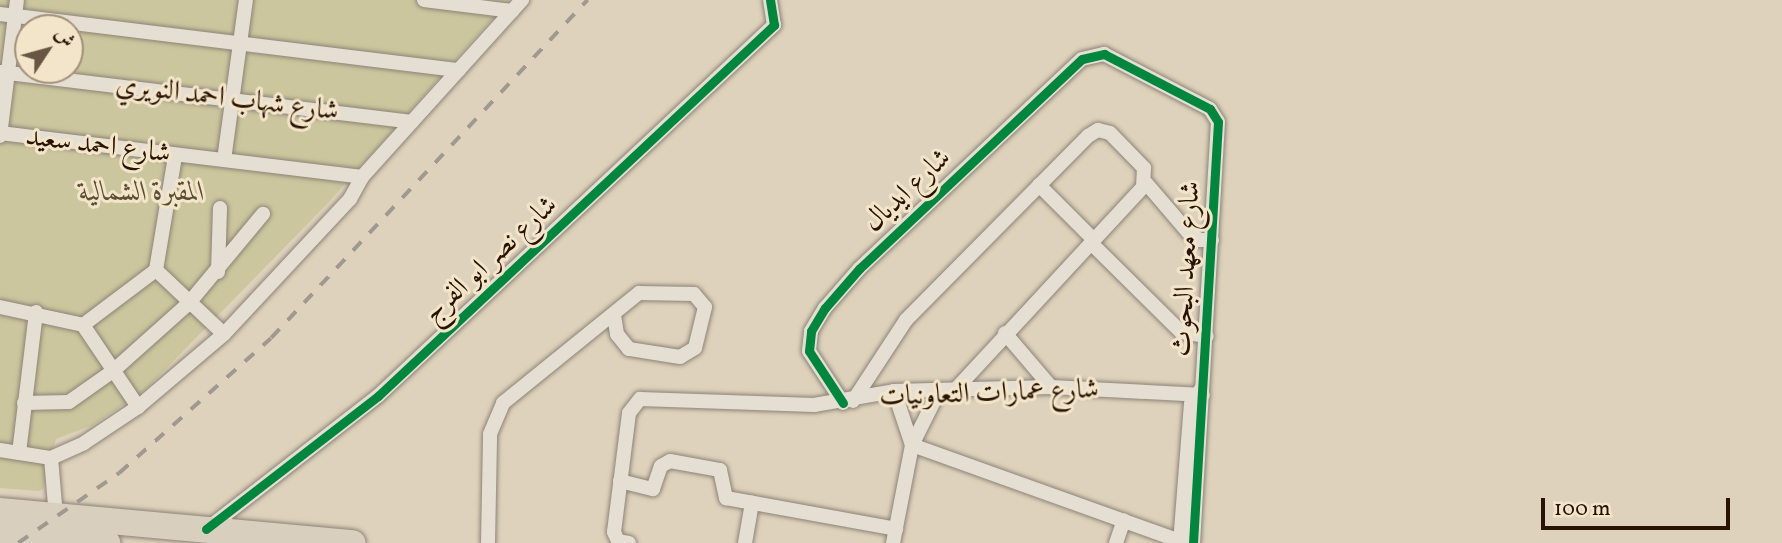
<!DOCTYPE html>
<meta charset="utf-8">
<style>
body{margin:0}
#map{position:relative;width:1782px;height:543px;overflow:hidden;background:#ded2bc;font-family:Vollkorn,Amiri,serif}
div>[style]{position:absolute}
.green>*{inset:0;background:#ccc69e}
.roads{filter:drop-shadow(0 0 2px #8d8376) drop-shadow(0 0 2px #8d8376)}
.street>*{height:14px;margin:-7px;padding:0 7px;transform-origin:7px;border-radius:7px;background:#e5dfd3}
.highway>*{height:26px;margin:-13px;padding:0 13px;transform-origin:13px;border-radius:13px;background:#d8cfbf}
.rail>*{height:3.5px;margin-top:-1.75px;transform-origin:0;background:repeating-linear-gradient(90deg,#a0998f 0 12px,transparent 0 24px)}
.cycleway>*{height:9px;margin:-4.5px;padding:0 4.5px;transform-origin:4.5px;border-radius:4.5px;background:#00873e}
span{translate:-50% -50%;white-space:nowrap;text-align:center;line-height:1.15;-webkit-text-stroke:6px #f3e5ca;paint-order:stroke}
.street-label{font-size:28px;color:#281203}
.park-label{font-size:28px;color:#5c4e31;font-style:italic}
.north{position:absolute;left:14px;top:14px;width:70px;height:70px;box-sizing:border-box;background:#f3e5ca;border:2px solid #a2917a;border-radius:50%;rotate:54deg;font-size:19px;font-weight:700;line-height:28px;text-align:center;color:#281203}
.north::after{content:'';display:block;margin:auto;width:24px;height:32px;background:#685544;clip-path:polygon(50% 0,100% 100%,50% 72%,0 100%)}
.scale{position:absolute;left:1541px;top:498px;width:189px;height:32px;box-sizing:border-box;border:4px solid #281203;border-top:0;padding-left:9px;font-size:21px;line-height:24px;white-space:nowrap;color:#281203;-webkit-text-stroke:5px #f3e5ca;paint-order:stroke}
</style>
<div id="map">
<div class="green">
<div style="clip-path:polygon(evenodd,0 0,509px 0,328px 203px,145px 390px,93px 425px,56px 439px,43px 489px,38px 491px,0 488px,0 0,28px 28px,70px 28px,70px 70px,28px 70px,28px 28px)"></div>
</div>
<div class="roads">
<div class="street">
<div style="left:424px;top:0;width:89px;rotate:7.1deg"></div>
<div style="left:0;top:14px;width:462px;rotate:7deg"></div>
<div style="left:0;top:72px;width:415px;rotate:6.9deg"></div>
<div style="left:0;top:133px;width:365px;rotate:6.9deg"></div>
<div style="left:0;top:136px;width:137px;rotate:-82.9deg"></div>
<div style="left:224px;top:160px;width:162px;rotate:-82.2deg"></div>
<div style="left:1146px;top:183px;width:65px;rotate:49.4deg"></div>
<div style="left:1188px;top:232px;width:14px;rotate:34deg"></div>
<div style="left:1200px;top:240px;width:12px"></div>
<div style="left:1039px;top:185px;width:78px;rotate:45deg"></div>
<div style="left:1091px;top:243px;width:127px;rotate:44.7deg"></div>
<div style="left:1181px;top:332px;width:26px;rotate:9deg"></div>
<div style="left:156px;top:270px;width:93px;rotate:43.3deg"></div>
<div style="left:218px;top:272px;width:64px;rotate:-88.2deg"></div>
<div style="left:0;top:307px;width:85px;rotate:12.2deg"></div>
<div style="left:83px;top:325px;width:91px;rotate:-37deg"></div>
<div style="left:156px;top:270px;width:116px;rotate:-80.5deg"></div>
<div style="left:83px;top:325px;width:99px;rotate:56.1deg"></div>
<div style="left:1005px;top:333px;width:71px;rotate:49.6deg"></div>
<div style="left:894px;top:391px;width:57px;rotate:71.6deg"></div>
<div style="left:853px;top:401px;width:97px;rotate:-56.8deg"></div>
<div style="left:906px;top:320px;width:259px;rotate:-45.3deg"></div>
<div style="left:1088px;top:136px;width:12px;rotate:-31deg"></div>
<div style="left:1098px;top:130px;width:12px;rotate:14deg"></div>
<div style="left:1110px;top:133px;width:49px;rotate:45.8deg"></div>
<div style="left:1144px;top:168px;width:19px;rotate:93deg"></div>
<div style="left:1143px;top:187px;width:277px;rotate:132.8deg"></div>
<div style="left:24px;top:403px;width:45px;rotate:-1.3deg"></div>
<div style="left:69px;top:402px;width:54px;rotate:-35.2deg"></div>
<div style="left:113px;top:371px;width:102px;rotate:-41.8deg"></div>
<div style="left:189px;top:303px;width:116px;rotate:-50.3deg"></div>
<div style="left:843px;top:403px;width:62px;rotate:-123.2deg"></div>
<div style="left:809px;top:351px;width:20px;rotate:-84deg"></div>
<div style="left:811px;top:331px;width:27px;rotate:-59deg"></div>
<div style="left:825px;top:308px;width:52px;rotate:-48.9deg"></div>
<div style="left:859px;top:269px;width:306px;rotate:-43.3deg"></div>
<div style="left:1082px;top:59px;width:23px;rotate:-13deg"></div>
<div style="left:1104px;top:54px;width:119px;rotate:27.4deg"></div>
<div style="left:1210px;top:109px;width:15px;rotate:58deg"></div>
<div style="left:1218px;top:122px;width:422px;rotate:93.4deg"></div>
<div style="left:912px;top:445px;width:285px;rotate:19.7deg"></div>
<div style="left:0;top:450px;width:52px;rotate:8.9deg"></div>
<div style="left:19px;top:453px;width:142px;rotate:-83.1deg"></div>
<div style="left:620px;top:481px;width:34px;rotate:14deg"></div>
<div style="left:653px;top:489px;width:24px;rotate:-71deg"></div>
<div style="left:661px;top:466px;width:10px;rotate:-29deg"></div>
<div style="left:670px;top:461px;width:51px;rotate:10.2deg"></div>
<div style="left:720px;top:470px;width:29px;rotate:78deg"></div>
<div style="left:726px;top:498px;width:173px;rotate:10.3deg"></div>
<div style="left:56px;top:517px;width:59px;rotate:-94.8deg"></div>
<div style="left:51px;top:458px;width:36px;rotate:-24deg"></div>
<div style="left:84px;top:443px;width:65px;rotate:-33.7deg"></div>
<div style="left:138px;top:407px;width:113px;rotate:-40.3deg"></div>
<div style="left:224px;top:334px;width:185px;rotate:-47deg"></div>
<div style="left:350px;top:199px;width:25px;rotate:-61deg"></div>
<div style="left:362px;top:177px;width:239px;rotate:-47.9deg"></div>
<div style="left:207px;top:529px;width:217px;rotate:-37.9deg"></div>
<div style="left:378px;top:396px;width:543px;rotate:-43.13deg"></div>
<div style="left:774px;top:25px;width:25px;rotate:-99deg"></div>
<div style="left:488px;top:543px;width:109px;rotate:-88.9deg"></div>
<div style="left:490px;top:434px;width:34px;rotate:-67deg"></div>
<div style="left:503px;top:403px;width:175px;rotate:-39deg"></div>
<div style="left:639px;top:293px;width:55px;rotate:1deg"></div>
<div style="left:694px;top:294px;width:17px;rotate:50deg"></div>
<div style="left:705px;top:307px;width:42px;rotate:103.7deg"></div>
<div style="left:695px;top:348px;width:17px;rotate:149deg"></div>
<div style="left:680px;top:357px;width:52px;rotate:-171.1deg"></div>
<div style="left:629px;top:349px;width:19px;rotate:-129deg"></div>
<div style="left:617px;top:334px;width:20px;rotate:-99deg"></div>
<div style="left:629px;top:543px;width:11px;rotate:-170deg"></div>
<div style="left:618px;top:541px;width:10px;rotate:-114deg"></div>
<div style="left:614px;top:532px;width:120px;rotate:-82.8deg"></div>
<div style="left:629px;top:413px;width:18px;rotate:-52deg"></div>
<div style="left:640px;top:399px;width:174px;rotate:2deg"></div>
<div style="left:814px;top:405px;width:81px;rotate:-9.9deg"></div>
<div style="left:894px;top:391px;width:157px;rotate:-1.5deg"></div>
<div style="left:1051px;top:387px;width:152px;rotate:3deg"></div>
<div style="left:745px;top:543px;width:41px;rotate:-80.1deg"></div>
<div style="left:893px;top:543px;width:100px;rotate:-79deg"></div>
<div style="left:912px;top:445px;width:60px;rotate:-63.4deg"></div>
<div style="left:1116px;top:543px;width:24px;rotate:-71deg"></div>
<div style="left:1180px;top:543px;width:139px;rotate:-85.5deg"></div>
<div style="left:1191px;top:404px;width:18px;rotate:-56deg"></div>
</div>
<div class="highway">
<div style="left:0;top:511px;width:354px;rotate:5.2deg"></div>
<div style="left:0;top:532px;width:108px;rotate:5.9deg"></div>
</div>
</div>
<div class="rail">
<div style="left:18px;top:543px;width:123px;rotate:-34.7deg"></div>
<div style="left:119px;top:473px;width:203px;rotate:-41.6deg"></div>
<div style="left:271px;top:338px;width:463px;rotate:-46.9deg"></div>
</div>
<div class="cycleway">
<div style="left:843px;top:403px;width:62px;rotate:-123.2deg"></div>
<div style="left:809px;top:351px;width:20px;rotate:-84deg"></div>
<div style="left:811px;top:331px;width:27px;rotate:-59deg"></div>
<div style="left:825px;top:308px;width:52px;rotate:-48.9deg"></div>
<div style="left:859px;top:269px;width:306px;rotate:-43.3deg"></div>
<div style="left:1082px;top:59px;width:23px;rotate:-13deg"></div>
<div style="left:1104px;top:54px;width:119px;rotate:27.4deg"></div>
<div style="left:1210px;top:109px;width:15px;rotate:58deg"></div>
<div style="left:1218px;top:122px;width:422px;rotate:93.4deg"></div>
<div style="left:206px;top:529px;width:217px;rotate:-37.7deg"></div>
<div style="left:378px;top:396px;width:543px;rotate:-43.13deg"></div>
<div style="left:774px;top:25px;width:25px;rotate:-99deg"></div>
</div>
<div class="street-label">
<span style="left:227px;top:99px;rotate:7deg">شارع شهاب احمد النويري</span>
<span style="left:98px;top:146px;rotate:7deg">شارع احمد سعيد</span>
<span style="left:908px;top:191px;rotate:-43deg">شارع ايديال</span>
<span style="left:491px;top:260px;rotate:-43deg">شارع نصر ابو الفرج</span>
<span style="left:1187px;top:269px;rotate:-87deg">شارع معهد البحوث</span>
<span style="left:989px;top:394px;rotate:-2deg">شارع عمارات التعاونيات</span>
</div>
<div class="park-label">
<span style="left:142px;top:193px">المقبرة الشمالية</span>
</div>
<div class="north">ش</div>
<div class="scale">100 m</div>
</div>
